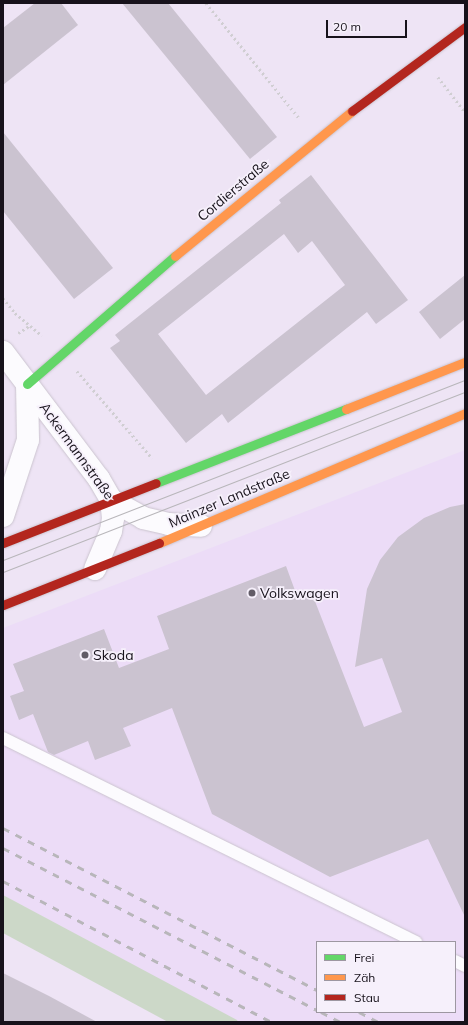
<!DOCTYPE html>
<meta charset="utf-8">
<style>
body{margin:0}
#map{position:relative;width:468px;height:1025px;overflow:hidden;background:#eee4f5;font-family:Mulish,sans-serif}
div>[style]{position:absolute}
.built>*{inset:0;background:#ecdcf7}
.green>*{inset:0;background:#ccd8c8}
.building>*{inset:0;background:#cbc3d0}
.path>*{height:2.5px;margin-top:-1.25px;transform-origin:0;background:repeating-linear-gradient(90deg,#d0ced2 0 2px,transparent 0 5px)}
.roads{filter:drop-shadow(0 0 1px #cbc4cf) drop-shadow(0 0 1px #cbc4cf)}
.lane>*{height:12px;margin:-6px;padding:0 6px;transform-origin:6px;border-radius:6px;background:#fcfbfe}
.street>*{height:22px;margin:-11px;padding:0 11px;transform-origin:11px;border-radius:11px;background:#fcfbfe}
.fast>*{height:9px;margin:-4.5px;padding:0 4.5px;transform-origin:4.5px;border-radius:4.5px;background:#63d668}
.slow>*{height:9px;margin:-4.5px;padding:0 4.5px;transform-origin:4.5px;border-radius:4.5px;background:#ff974d}
.jam>*{height:9px;margin:-4.5px;padding:0 4.5px;transform-origin:4.5px;border-radius:4.5px;background:#b3261e}
.tram>*{height:1px;margin:-0.5px;padding:0 0.5px;transform-origin:0.5px;border-radius:0.5px;background:#b8b6ba}
.rail>*{height:3px;margin-top:-1.5px;transform-origin:0;background:repeating-linear-gradient(90deg,#b8b6ba 0 7px,transparent 0 14px)}
.dots>*{width:11px;height:11px;translate:-50% -50%;box-sizing:border-box;border:2px solid #f6f0fb;border-radius:50%}
span{translate:-50% -50%;white-space:nowrap;text-align:center;line-height:1.15;-webkit-text-stroke:3.5px #f6f0fb;paint-order:stroke}
.street-label{font-size:14px;color:#17121b}
.poi-label{font-size:14px;color:#17121b}
.left{translate:0 -50%;text-align:left}
.frame{position:absolute;inset:0;border:4px solid #17121b;pointer-events:none}
.legend{position:absolute;left:316px;top:941px;width:140px;height:72px;box-sizing:border-box;background:#f6f0fb;border:1px solid #9d97a1;margin:0;padding:5px 7px;list-style:none;font-size:12px;color:#17121b}
.legend li{display:flex;align-items:center;gap:8px;height:20px}
.legend b{width:20px;border:1px solid #9d97a1}
.scale{position:absolute;left:326px;top:20px;width:81px;height:18px;box-sizing:border-box;border:2px solid #17121b;border-top:0;padding-left:5px;font-size:12px;line-height:14px;white-space:nowrap;color:#17121b;-webkit-text-stroke:3px #f6f0fb;paint-order:stroke}
</style>
<div id="map">
<div class="built">
<div style="clip-path:polygon(evenodd,465px 450px,465px 1022px,238px 1022px,3px 895px,3px 628px,465px 450px,317px 942px,455px 942px,455px 1012px,317px 1012px,317px 942px)"></div>
</div>
<div class="green">
<div style="clip-path:polygon(3px 895px,237px 1020px,238px 1022px,168px 1022px,3px 933px)"></div>
</div>
<div class="building">
<div style="clip-path:polygon(35px 3px,61px 3px,78px 25px,3px 85px,3px 28px)"></div>
<div style="clip-path:polygon(122px 3px,168px 3px,277px 137px,250px 159px)"></div>
<div style="clip-path:polygon(3px 132px,113px 268px,74px 299px,3px 211px)"></div>
<div style="clip-path:polygon(evenodd,311px 175px,408px 300px,376px 324px,367px 312px,228px 423px,222px 414px,186px 443px,110px 348px,120px 341px,115px 335px,281px 203px,279px 200px,311px 175px,284px 234px,298px 253px,312px 241px,345px 285px,206px 395px,158px 334px,284px 234px)"></div>
<div style="clip-path:polygon(465px 275px,465px 319px,440px 339px,419px 312px)"></div>
<div style="clip-path:polygon(465px 504px,465px 917px,428px 839px,330px 877px,212px 814px,172px 708px,123px 728px,131px 746px,95px 760px,88px 741px,54px 755px,48px 752px,33px 714px,19px 720px,10px 696px,24px 691px,13px 664px,104px 629px,119px 668px,169px 649px,157px 616px,286px 566px,297px 596px,311px 591px,364px 727px,402px 712px,382px 658px,355px 667px,367px 589px,380px 560px,398px 537px,424px 518px,450px 507px)"></div>
<div style="clip-path:polygon(3px 973px,49px 996px,97px 1022px,3px 1022px)"></div>
</div>
<div class="path">
<div style="left:206px;top:3px;width:149px;rotate:51deg"></div>
<div style="left:438px;top:77px;width:44px;rotate:52.4deg"></div>
<div style="left:3px;top:298px;width:19px;rotate:51deg"></div>
<div style="left:15px;top:313px;width:35px;rotate:40deg"></div>
<div style="left:18px;top:333px;width:13px;rotate:-32deg"></div>
<div style="left:77px;top:371px;width:115px;rotate:49.2deg"></div>
</div>
<div class="roads">
<div class="lane">
<div style="left:3px;top:738px;width:461px;rotate:26.3deg"></div>
<div style="left:455px;top:961px;width:11px;rotate:27deg"></div>
</div>
<div class="street">
<div style="left:3px;top:352px;width:159px;rotate:52.9deg"></div>
<div style="left:99px;top:479px;width:24px;rotate:60deg"></div>
<div style="left:111px;top:500px;width:37px;rotate:29deg"></div>
<div style="left:143px;top:518px;width:26px;rotate:13deg"></div>
<div style="left:168px;top:524px;width:33px;rotate:3deg"></div>
<div style="left:3px;top:516px;width:80px;rotate:-71.8deg"></div>
<div style="left:28px;top:440px;width:56px;rotate:-91deg"></div>
<div style="left:95px;top:569px;width:41px;rotate:-67.2deg"></div>
<div style="left:111px;top:531px;width:13px;rotate:-81deg"></div>
<div style="left:113px;top:518px;width:18px;rotate:-96deg"></div>
</div>
<div class="fast">
<div style="left:27px;top:384px;width:196px;rotate:-40.9deg"></div>
<div style="left:156px;top:483px;width:204px;rotate:-21.3deg"></div>
</div>
<div class="slow">
<div style="left:175px;top:256px;width:229px;rotate:-39.3deg"></div>
<div style="left:346px;top:409px;width:128px;rotate:-21.6deg"></div>
<div style="left:159px;top:543px;width:332px;rotate:-23deg"></div>
</div>
<div class="jam">
<div style="left:352px;top:111px;width:141px;rotate:-36.6deg"></div>
<div style="left:3px;top:543px;width:164px;rotate:-21.4deg"></div>
<div style="left:3px;top:605px;width:168px;rotate:-21.7deg"></div>
</div>
</div>
<div class="tram">
<div style="left:3px;top:560px;width:496px;rotate:-21.3deg"></div>
<div style="left:3px;top:572px;width:496px;rotate:-21.3deg"></div>
</div>
<div class="rail">
<div style="left:3px;top:828px;width:353px;rotate:27.3deg"></div>
<div style="left:3px;top:848px;width:353px;rotate:27.3deg"></div>
<div style="left:3px;top:881px;width:303px;rotate:27.7deg"></div>
<div style="left:321px;top:1012px;width:22px;rotate:27deg"></div>
<div style="left:359px;top:1012px;width:22px;rotate:27deg"></div>
</div>
<div class="dots">
<div style="left:252px;top:593px;background:#625c67"></div>
<div style="left:85px;top:655px;background:#625c67"></div>
</div>
<div class="street-label">
<span style="left:233px;top:190px;rotate:-40deg">Cordierstraße</span>
<span style="left:77px;top:451px;rotate:54deg">Ackermannstraße</span>
<span style="left:229px;top:498px;rotate:-23deg">Mainzer Landstraße</span>
</div>
<div class="poi-label">
<span class="left" style="left:260px;top:593px">Volkswagen</span>
<span class="left" style="left:93px;top:655px">Skoda</span>
</div>
<div class="frame"></div>
<ul class="legend">
<li><b style="height:5px;background:#63d668"></b>Frei</li>
<li><b style="height:5px;background:#ff974d"></b>Zäh</li>
<li><b style="height:5px;background:#b3261e"></b>Stau</li>
</ul>
<div class="scale">20 m</div>
</div>
